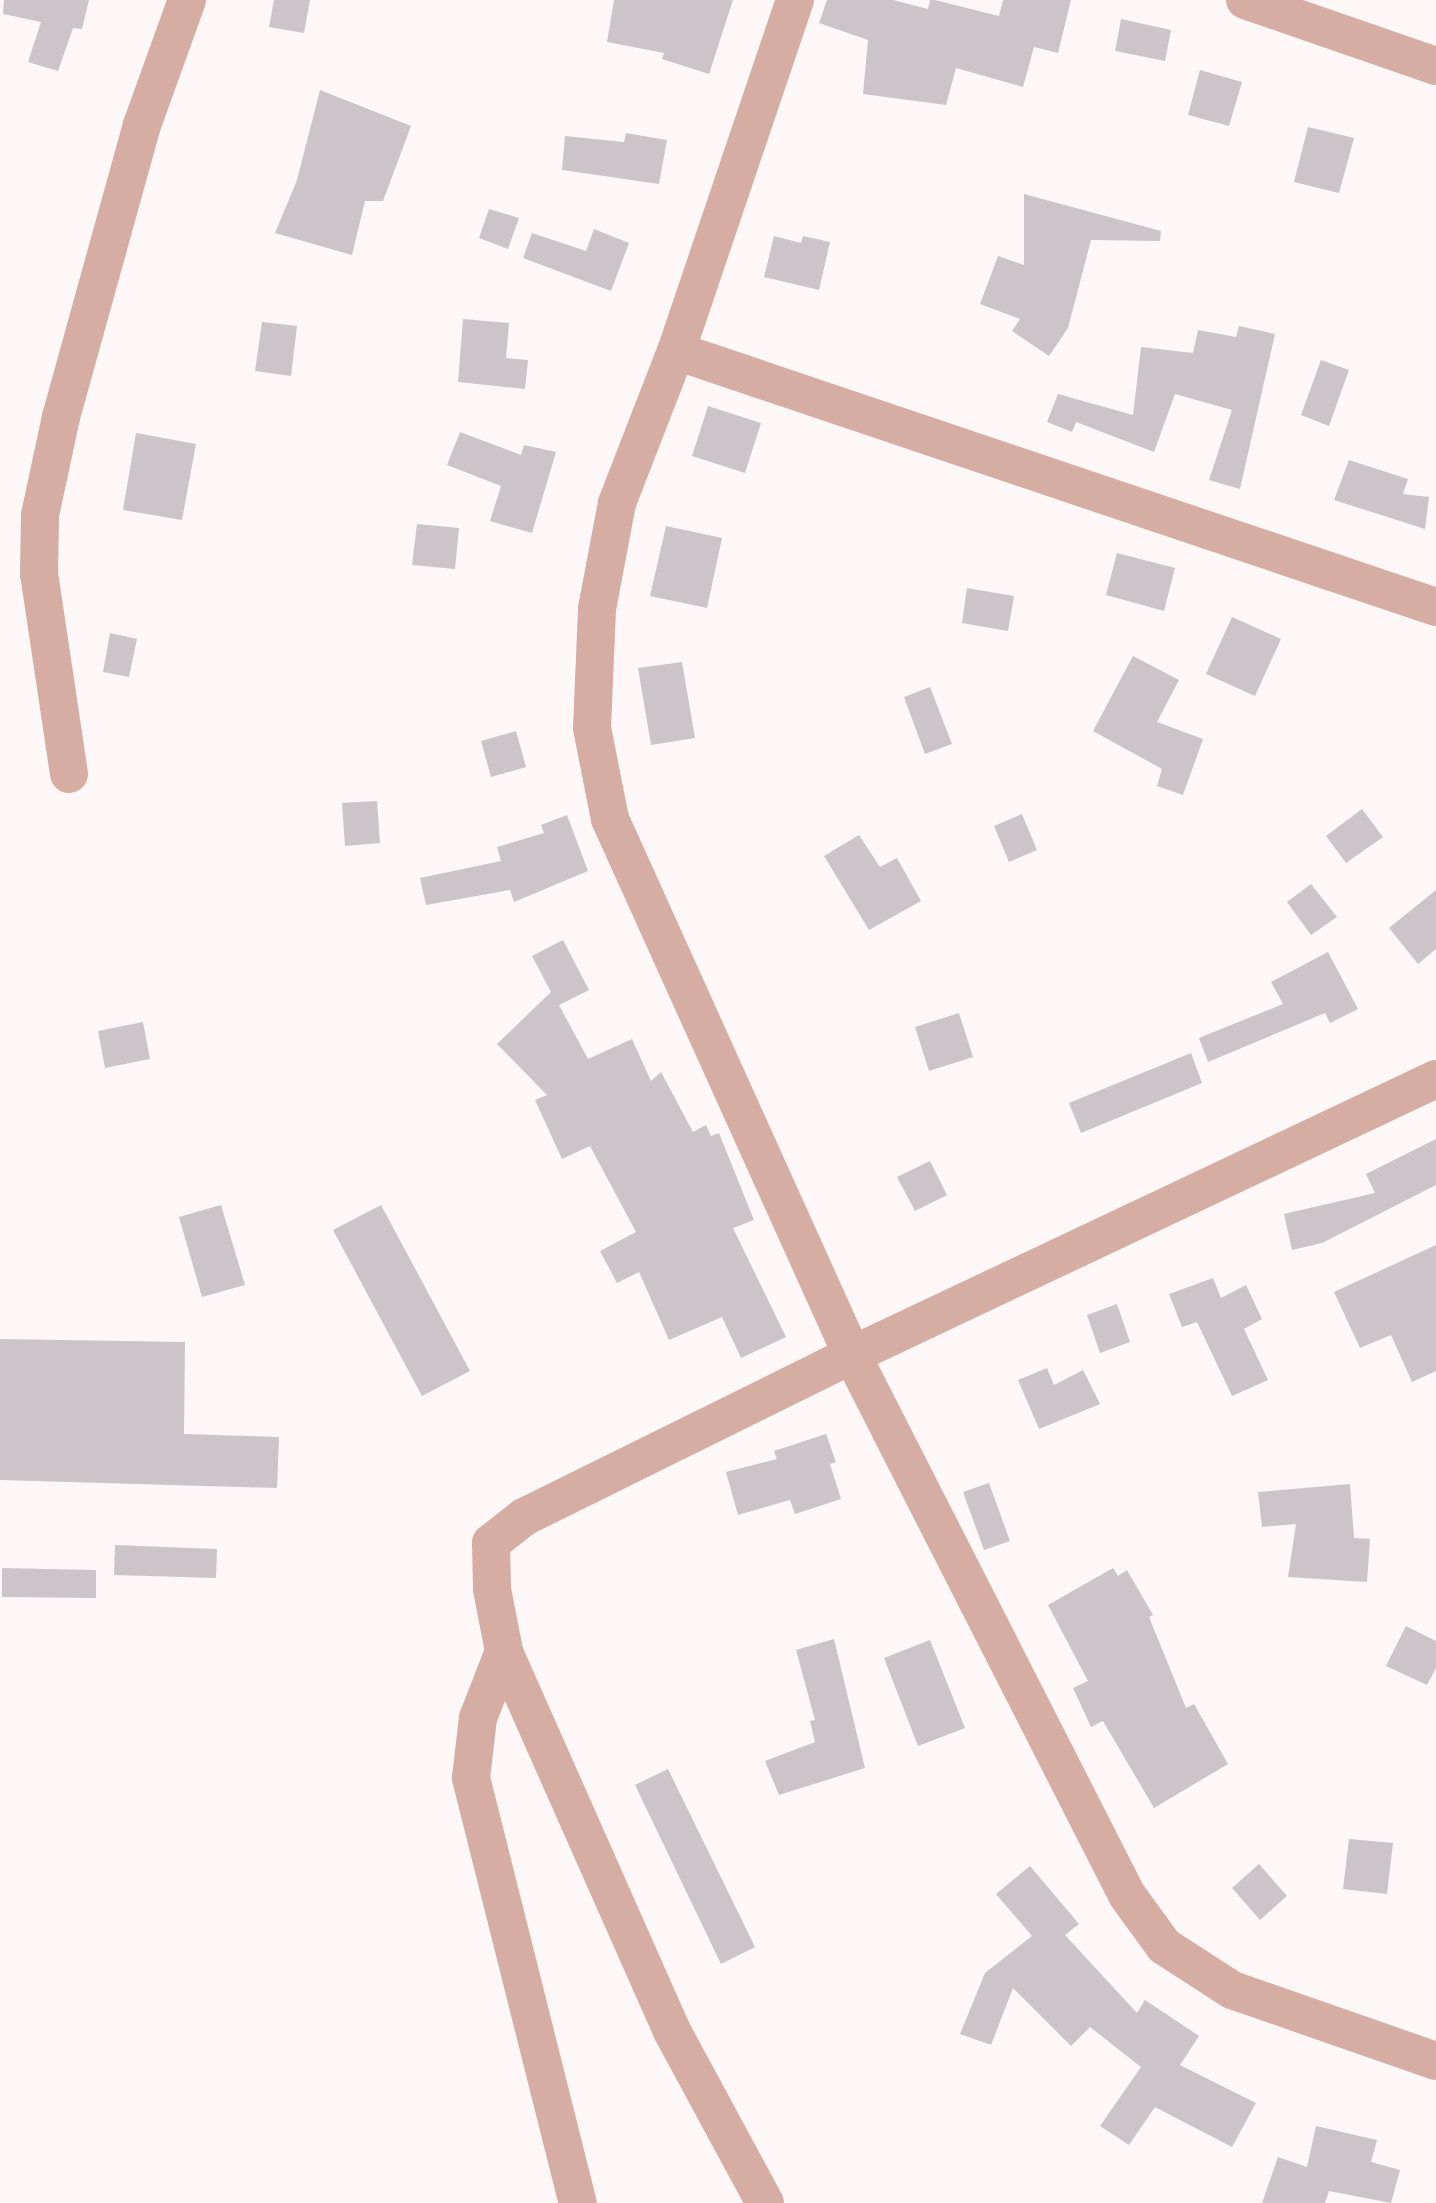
<!DOCTYPE html>
<style>
body{margin:0}
#map{position:relative;width:1436px;height:2203px;overflow:hidden;background:#fef7f8;font-family:"Libre Baskerville",serif}
div>[style]{position:absolute}
.building>*{inset:0;background:#cbc4c9}
.minor>*{height:38px;margin:-19px;padding:0 19px;transform-origin:19px;border-radius:19px;background:#d6ada3}
span{translate:-50% -50%;white-space:nowrap;text-align:center;line-height:1.15;-webkit-text-stroke:6px #fef7f8;paint-order:stroke}
</style>
<div id="map">
<div class="building">
<div style="clip-path:polygon(4px 0,89px 0,82px 29px,73px 28px,58px 71px,28px 62px,41px 22px,3px 14px)"></div>
<div style="clip-path:polygon(274px 0,310px 0,304px 33px,269px 27px)"></div>
<div style="clip-path:polygon(614px 0,733px 0,709px 74px,662px 59px,664px 53px,607px 42px)"></div>
<div style="clip-path:polygon(827px 0,893px 0,928px 9px,930px 0,935px 0,999px 16px,1003px 0,1071px 0,1058px 53px,1034px 47px,1023px 87px,956px 68px,946px 105px,863px 94px,868px 40px,819px 23px)"></div>
<div style="clip-path:polygon(1121px 19px,1171px 30px,1165px 61px,1115px 51px)"></div>
<div style="clip-path:polygon(1200px 70px,1242px 82px,1229px 126px,1188px 115px)"></div>
<div style="clip-path:polygon(320px 90px,411px 126px,383px 201px,365px 201px,352px 255px,275px 233px,297px 180px)"></div>
<div style="clip-path:polygon(1308px 127px,1354px 138px,1339px 193px,1294px 182px)"></div>
<div style="clip-path:polygon(626px 133px,667px 140px,659px 184px,562px 170px,565px 136px,624px 142px)"></div>
<div style="clip-path:polygon(1024px 194px,1161px 231px,1160px 241px,1091px 240px,1068px 328px,1049px 356px,1012px 331px,1020px 319px,980px 304px,998px 256px,1024px 265px)"></div>
<div style="clip-path:polygon(489px 209px,519px 218px,508px 249px,479px 238px)"></div>
<div style="clip-path:polygon(594px 229px,629px 243px,611px 291px,523px 258px,532px 233px,586px 251px)"></div>
<div style="clip-path:polygon(774px 236px,801px 243px,803px 236px,830px 242px,819px 290px,764px 277px)"></div>
<div style="clip-path:polygon(463px 319px,509px 323px,506px 358px,528px 360px,525px 389px,458px 382px)"></div>
<div style="clip-path:polygon(262px 322px,297px 326px,291px 376px,255px 371px)"></div>
<div style="clip-path:polygon(1239px 326px,1275px 334px,1240px 489px,1209px 480px,1232px 410px,1175px 394px,1154px 452px,1076px 422px,1072px 432px,1047px 422px,1058px 394px,1133px 415px,1141px 347px,1193px 353px,1198px 330px,1236px 337px)"></div>
<div style="clip-path:polygon(1321px 360px,1349px 370px,1329px 426px,1301px 415px)"></div>
<div style="clip-path:polygon(708px 406px,761px 423px,745px 473px,692px 456px)"></div>
<div style="clip-path:polygon(460px 432px,521px 455px,524px 445px,556px 452px,532px 533px,490px 521px,501px 486px,447px 465px)"></div>
<div style="clip-path:polygon(136px 433px,196px 444px,182px 520px,123px 510px)"></div>
<div style="clip-path:polygon(1349px 460px,1408px 479px,1403px 494px,1429px 497px,1425px 529px,1334px 500px)"></div>
<div style="clip-path:polygon(417px 524px,459px 528px,455px 569px,412px 565px)"></div>
<div style="clip-path:polygon(666px 526px,722px 538px,707px 608px,650px 596px)"></div>
<div style="clip-path:polygon(1117px 553px,1175px 568px,1164px 611px,1106px 595px)"></div>
<div style="clip-path:polygon(967px 588px,1014px 596px,1008px 631px,962px 623px)"></div>
<div style="clip-path:polygon(1232px 617px,1281px 639px,1255px 696px,1206px 674px)"></div>
<div style="clip-path:polygon(110px 633px,137px 639px,129px 677px,103px 672px)"></div>
<div style="clip-path:polygon(1133px 656px,1179px 680px,1157px 722px,1203px 739px,1183px 795px,1157px 786px,1162px 769px,1093px 731px)"></div>
<div style="clip-path:polygon(682px 662px,695px 738px,651px 745px,638px 668px)"></div>
<div style="clip-path:polygon(930px 687px,952px 744px,925px 754px,904px 697px)"></div>
<div style="clip-path:polygon(516px 731px,526px 767px,491px 777px,481px 741px)"></div>
<div style="clip-path:polygon(377px 801px,380px 843px,345px 846px,342px 803px)"></div>
<div style="clip-path:polygon(1362px 809px,1383px 837px,1346px 863px,1326px 836px)"></div>
<div style="clip-path:polygon(1022px 814px,1037px 850px,1009px 862px,994px 826px)"></div>
<div style="clip-path:polygon(567px 815px,588px 871px,514px 902px,510px 890px,426px 905px,420px 878px,501px 861px,497px 847px,544px 833px,541px 825px)"></div>
<div style="clip-path:polygon(859px 835px,880px 867px,897px 858px,921px 901px,869px 930px,824px 856px)"></div>
<div style="clip-path:polygon(1311px 884px,1337px 917px,1311px 935px,1287px 902px)"></div>
<div style="clip-path:polygon(1436px 890px,1436px 949px,1418px 964px,1389px 928px)"></div>
<div style="clip-path:polygon(563px 940px,589px 990px,559px 1005px,588px 1059px,632px 1039px,651px 1081px,661px 1072px,693px 1132px,706px 1125px,711px 1136px,719px 1133px,754px 1220px,733px 1228px,786px 1337px,741px 1358px,722px 1317px,669px 1340px,639px 1272px,617px 1283px,600px 1251px,636px 1232px,590px 1146px,562px 1159px,535px 1100px,547px 1095px,497px 1044px,551px 992px,532px 956px)"></div>
<div style="clip-path:polygon(1328px 952px,1358px 1009px,1330px 1023px,1325px 1013px,1208px 1062px,1199px 1038px,1283px 1004px,1271px 982px)"></div>
<div style="clip-path:polygon(959px 1013px,973px 1057px,929px 1071px,915px 1027px)"></div>
<div style="clip-path:polygon(143px 1022px,150px 1059px,105px 1068px,98px 1031px)"></div>
<div style="clip-path:polygon(1191px 1053px,1202px 1083px,1081px 1133px,1069px 1103px)"></div>
<div style="clip-path:polygon(1436px 1139px,1436px 1185px,1322px 1243px,1292px 1250px,1284px 1214px,1375px 1193px,1366px 1174px)"></div>
<div style="clip-path:polygon(930px 1161px,947px 1195px,915px 1211px,897px 1177px)"></div>
<div style="clip-path:polygon(221px 1205px,245px 1285px,202px 1297px,179px 1217px)"></div>
<div style="clip-path:polygon(381px 1205px,470px 1371px,422px 1396px,333px 1230px)"></div>
<div style="clip-path:polygon(1436px 1245px,1436px 1371px,1412px 1382px,1391px 1335px,1360px 1348px,1334px 1292px)"></div>
<div style="clip-path:polygon(1213px 1278px,1221px 1298px,1246px 1285px,1262px 1319px,1244px 1329px,1268px 1380px,1232px 1396px,1197px 1322px,1182px 1327px,1169px 1294px)"></div>
<div style="clip-path:polygon(1117px 1304px,1130px 1342px,1100px 1353px,1087px 1315px)"></div>
<div style="clip-path:polygon(0 1339px,185px 1342px,184px 1434px,279px 1437px,277px 1488px,0 1480px)"></div>
<div style="clip-path:polygon(1047px 1368px,1054px 1385px,1083px 1370px,1100px 1404px,1039px 1429px,1018px 1380px)"></div>
<div style="clip-path:polygon(826px 1434px,836px 1462px,830px 1464px,841px 1499px,795px 1514px,790px 1500px,738px 1515px,726px 1472px,777px 1459px,774px 1451px)"></div>
<div style="clip-path:polygon(989px 1483px,1010px 1541px,984px 1550px,963px 1492px)"></div>
<div style="clip-path:polygon(1350px 1484px,1354px 1538px,1370px 1539px,1367px 1582px,1288px 1577px,1296px 1524px,1262px 1527px,1258px 1492px)"></div>
<div style="clip-path:polygon(115px 1545px,217px 1549px,216px 1578px,114px 1575px)"></div>
<div style="clip-path:polygon(2px 1568px,96px 1570px,96px 1598px,2px 1597px)"></div>
<div style="clip-path:polygon(1113px 1568px,1118px 1576px,1127px 1570px,1153px 1615px,1149px 1617px,1186px 1708px,1194px 1704px,1228px 1764px,1154px 1808px,1103px 1721px,1091px 1727px,1073px 1688px,1088px 1681px,1048px 1605px)"></div>
<div style="clip-path:polygon(1406px 1626px,1436px 1641px,1436px 1668px,1427px 1685px,1386px 1666px)"></div>
<div style="clip-path:polygon(834px 1639px,865px 1768px,779px 1795px,765px 1761px,815px 1742px,810px 1721px,815px 1720px,796px 1650px)"></div>
<div style="clip-path:polygon(930px 1640px,965px 1728px,918px 1746px,884px 1658px)"></div>
<div style="clip-path:polygon(668px 1769px,755px 1947px,721px 1964px,635px 1785px)"></div>
<div style="clip-path:polygon(1349px 1839px,1393px 1843px,1387px 1894px,1343px 1889px)"></div>
<div style="clip-path:polygon(1259px 1864px,1287px 1896px,1260px 1920px,1232px 1888px)"></div>
<div style="clip-path:polygon(1030px 1866px,1079px 1924px,1065px 1935px,1137px 2013px,1145px 2000px,1199px 2036px,1180px 2065px,1256px 2103px,1232px 2147px,1155px 2107px,1129px 2145px,1100px 2126px,1141px 2067px,1090px 2027px,1071px 2046px,1013px 1988px,991px 2045px,960px 2034px,985px 1973px,1032px 1936px,996px 1894px)"></div>
<div style="clip-path:polygon(1316px 2126px,1377px 2140px,1371px 2162px,1400px 2170px,1391px 2203px,1329px 2191px,1325px 2203px,1262px 2203px,1278px 2157px,1307px 2167px)"></div>
</div>
<div class="minor">
<div style="left:795px;top:0;width:371px;rotate:108.7deg"></div>
<div style="left:676px;top:351px;width:163px;rotate:111.2deg"></div>
<div style="left:617px;top:503px;width:108px;rotate:100.7deg"></div>
<div style="left:597px;top:609px;width:119px;rotate:92.4deg"></div>
<div style="left:592px;top:728px;width:93px;rotate:78.8deg"></div>
<div style="left:610px;top:819px;width:588px;rotate:65.7deg"></div>
<div style="left:852px;top:1355px;width:606px;rotate:63.01deg"></div>
<div style="left:1127px;top:1895px;width:63px;rotate:54deg"></div>
<div style="left:1164px;top:1946px;width:81px;rotate:32.9deg"></div>
<div style="left:1232px;top:1990px;width:216px;rotate:19.2deg"></div>
<div style="left:1245px;top:0;width:202px;rotate:19.1deg"></div>
<div style="left:676px;top:351px;width:802px;rotate:18.62deg"></div>
<div style="left:69px;top:774px;width:202px;rotate:-98.5deg"></div>
<div style="left:39px;top:574px;width:59px;rotate:-89deg"></div>
<div style="left:40px;top:515px;width:100px;rotate:-77.9deg"></div>
<div style="left:61px;top:417px;width:303px;rotate:-74.5deg"></div>
<div style="left:142px;top:125px;width:133px;rotate:-70.2deg"></div>
<div style="left:504px;top:1651px;width:72px;rotate:111.2deg"></div>
<div style="left:478px;top:1718px;width:60px;rotate:96.7deg"></div>
<div style="left:471px;top:1778px;width:438px;rotate:75.9deg"></div>
<div style="left:765px;top:2203px;width:196px;rotate:-118.4deg"></div>
<div style="left:672px;top:2031px;width:415px;rotate:-113.9deg"></div>
<div style="left:504px;top:1651px;width:63px;rotate:-101deg"></div>
<div style="left:492px;top:1589px;width:46px;rotate:-91.2deg"></div>
<div style="left:491px;top:1543px;width:42px;rotate:-38.2deg"></div>
<div style="left:524px;top:1517px;width:366px;rotate:-26.3deg"></div>
<div style="left:852px;top:1355px;width:646px;rotate:-25.3deg"></div>
</div>
</div>
